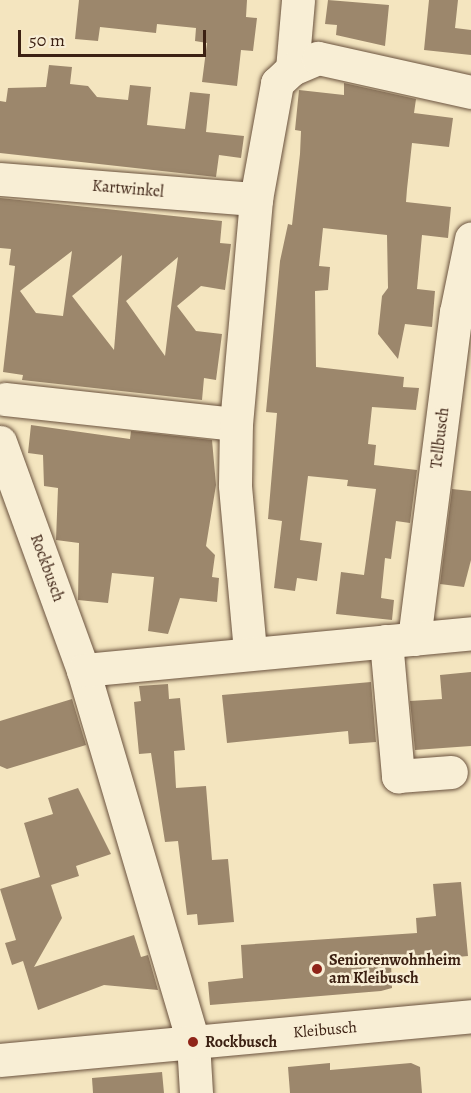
<!DOCTYPE html>
<style>
body{margin:0}
#map{position:relative;width:471px;height:1093px;overflow:hidden;background:#f4e5bf;font-family:Alegreya,serif}
div>[style]{position:absolute}
.building>*{inset:0;background:#9c876c}
.roads{filter:drop-shadow(0 0 2px #6a523e) drop-shadow(0 0 2px #6a523e)}
.minor>*{height:33px;margin:-16.5px;padding:0 16.5px;transform-origin:16.5px;border-radius:16.5px;background:#f8eed5}
.dots>*{width:16px;height:16px;translate:-50% -50%;box-sizing:border-box;border:3px solid #f8eed5;border-radius:50%}
span{translate:-50% -50%;white-space:nowrap;text-align:center;line-height:1.15;-webkit-text-stroke:5px #f8eed5;paint-order:stroke}
.street-label{font-size:16px;color:#3c2113}
.poi-label{font-size:16px;color:#3c2113;font-weight:700}
.left{translate:0 -50%;text-align:left}
.scale{position:absolute;left:18px;top:30px;width:188px;height:27px;box-sizing:border-box;border:3px solid #3c2113;border-top:0;padding-left:8px;font-size:18px;line-height:21px;white-space:nowrap;color:#3c2113;-webkit-text-stroke:4px #f8eed5;paint-order:stroke}
</style>
<div id="map">
<div class="building">
<div style="clip-path:polygon(79px 0,247px 0,246px 17px,257px 18px,253px 51px,241px 50px,237px 86px,202px 82px,207px 43px,195px 41px,196px 28px,157px 24px,156px 33px,100px 27px,98px 41px,75px 39px)"></div>
<div style="clip-path:polygon(328px 0,389px 5px,385px 46px,336px 35px,337px 25px,325px 24px)"></div>
<div style="clip-path:polygon(429px 0,458px 0,455px 28px,471px 30px,471px 55px,424px 50px)"></div>
<div style="clip-path:polygon(49px 65px,72px 67px,70px 84px,88px 86px,97px 97px,128px 100px,130px 85px,151px 87px,147px 125px,185px 129px,190px 92px,210px 94px,206px 132px,244px 136px,241px 158px,219px 155px,216px 177px,0 153px,0 101px,6px 102px,8px 88px,46px 87px)"></div>
<div style="clip-path:polygon(344px 83px,416px 99px,414px 113px,453px 118px,449px 147px,412px 143px,407px 189px,406px 202px,451px 207px,448px 238px,422px 235px,417px 289px,435px 291px,432px 327px,405px 324px,398px 359px,378px 334px,382px 296px,388px 288px,387px 235px,323px 228px,319px 266px,330px 267px,328px 290px,315px 291px,316px 367px,404px 377px,403px 387px,419px 388px,416px 410px,372px 407px,368px 444px,376px 445px,374px 465px,417px 470px,410px 523px,396px 521px,391px 559px,385px 558px,381px 598px,394px 600px,392px 620px,336px 614px,341px 572px,364px 575px,376px 489px,347px 486px,348px 480px,308px 476px,300px 540px,322px 543px,317px 581px,297px 578px,295px 591px,274px 588px,282px 521px,268px 519px,277px 413px,266px 412px,280px 261px,288px 224px,292px 225px,300px 154px,301px 131px,295px 130px,299px 90px,344px 95px)"></div>
<div style="clip-path:polygon(evenodd,0 198px,222px 221px,220px 243px,231px 244px,225px 290px,201px 286px,177px 306px,196px 331px,222px 334px,216px 380px,204px 378px,202px 400px,22px 380px,23px 375px,3px 372px,15px 266px,9px 265px,11px 249px,0 248px,0 198px,72px 251px,63px 316px,36px 313px,20px 291px,72px 251px,0 198px,122px 255px,119px 290px,114px 350px,72px 296px,122px 255px,0 198px,178px 257px,172px 300px,165px 356px,126px 301px,178px 257px)"></div>
<div style="clip-path:polygon(31px 425px,130px 439px,131px 431px,212px 440px,216px 485px,206px 546px,215px 555px,212px 577px,219px 578px,217px 602px,180px 598px,168px 634px,148px 631px,154px 577px,112px 573px,108px 603px,78px 600px,79px 543px,56px 540px,58px 488px,44px 486px,43px 455px,28px 453px)"></div>
<div style="clip-path:polygon(452px 489px,471px 491px,471px 560px,464px 587px,440px 584px)"></div>
<div style="clip-path:polygon(471px 672px,471px 746px,415px 750px,410px 701px,442px 699px,440px 675px)"></div>
<div style="clip-path:polygon(371px 682px,376px 742px,349px 744px,348px 731px,227px 743px,222px 695px)"></div>
<div style="clip-path:polygon(168px 684px,169px 699px,180px 698px,185px 750px,174px 751px,176px 788px,206px 786px,212px 860px,228px 859px,234px 922px,198px 925px,197px 914px,187px 915px,178px 841px,165px 842px,151px 753px,139px 754px,134px 702px,141px 701px,139px 686px)"></div>
<div style="clip-path:polygon(72px 699px,86px 745px,7px 769px,0 766px,0 721px)"></div>
<div style="clip-path:polygon(78px 788px,111px 854px,76px 866px,79px 876px,51px 885px,62px 918px,34px 967px,134px 935px,141px 957px,148px 955px,158px 990px,104px 985px,38px 1010px,23px 961px,12px 965px,5px 943px,16px 940px,0 889px,40px 877px,24px 823px,53px 814px,48px 798px)"></div>
<div style="clip-path:polygon(461px 882px,468px 956px,391px 963px,392px 988px,381px 991px,210px 1005px,208px 982px,243px 978px,241px 945px,417px 933px,416px 918px,436px 916px,433px 884px)"></div>
<div style="clip-path:polygon(330px 1063px,330px 1070px,411px 1063px,420px 1067px,422px 1093px,290px 1093px,288px 1067px)"></div>
<div style="clip-path:polygon(162px 1072px,164px 1093px,93px 1093px,92px 1078px)"></div>
</div>
<div class="roads">
<div class="minor">
<div style="left:292px;top:69px;width:69px;rotate:-85deg"></div>
<div style="left:0;top:179px;width:257px;rotate:4.5deg"></div>
<div style="left:5px;top:399px;width:232px;rotate:6.2deg"></div>
<div style="left:0;top:442px;width:243px;rotate:70deg"></div>
<div style="left:83px;top:670px;width:388px;rotate:73.5deg"></div>
<div style="left:193px;top:1042px;width:51px;rotate:86.6deg"></div>
<div style="left:414px;top:639px;width:330px;rotate:-82.7deg"></div>
<div style="left:456px;top:312px;width:75px;rotate:-78.4deg"></div>
<div style="left:386px;top:641px;width:136px;rotate:84.9deg"></div>
<div style="left:398px;top:776px;width:53px;rotate:-4.3deg"></div>
<div style="left:250px;top:651px;width:167px;rotate:-95.2deg"></div>
<div style="left:235px;top:485px;width:61px;rotate:-89.1deg"></div>
<div style="left:236px;top:424px;width:226px;rotate:-84.9deg"></div>
<div style="left:256px;top:199px;width:118px;rotate:-79.7deg"></div>
<div style="left:277px;top:83px;width:21px;rotate:-43deg"></div>
<div style="left:292px;top:69px;width:28px;rotate:-23deg"></div>
<div style="left:318px;top:58px;width:157px;rotate:12.5deg"></div>
<div style="left:83px;top:670px;width:390px;rotate:-5.4deg"></div>
<div style="left:0;top:1060px;width:473px;rotate:-5.3deg"></div>
</div>
</div>
<div class="dots">
<div style="left:317px;top:969px;background:#8f2418"></div>
<div style="left:193px;top:1042px;background:#8f2418"></div>
</div>
<div class="street-label">
<span style="left:128px;top:189px;rotate:5deg">Kartwinkel</span>
<span style="left:440px;top:438px;rotate:-83deg">Tellbusch</span>
<span style="left:47px;top:568px;rotate:70deg">Rockbusch</span>
<span style="left:325px;top:1030px;rotate:-5deg">Kleibusch</span>
</div>
<div class="poi-label">
<span class="left" style="left:329px;top:969px">Seniorenwohnheim<br>am Kleibusch</span>
<span class="left" style="left:205px;top:1042px">Rockbusch</span>
</div>
<div class="scale">50 m</div>
</div>
